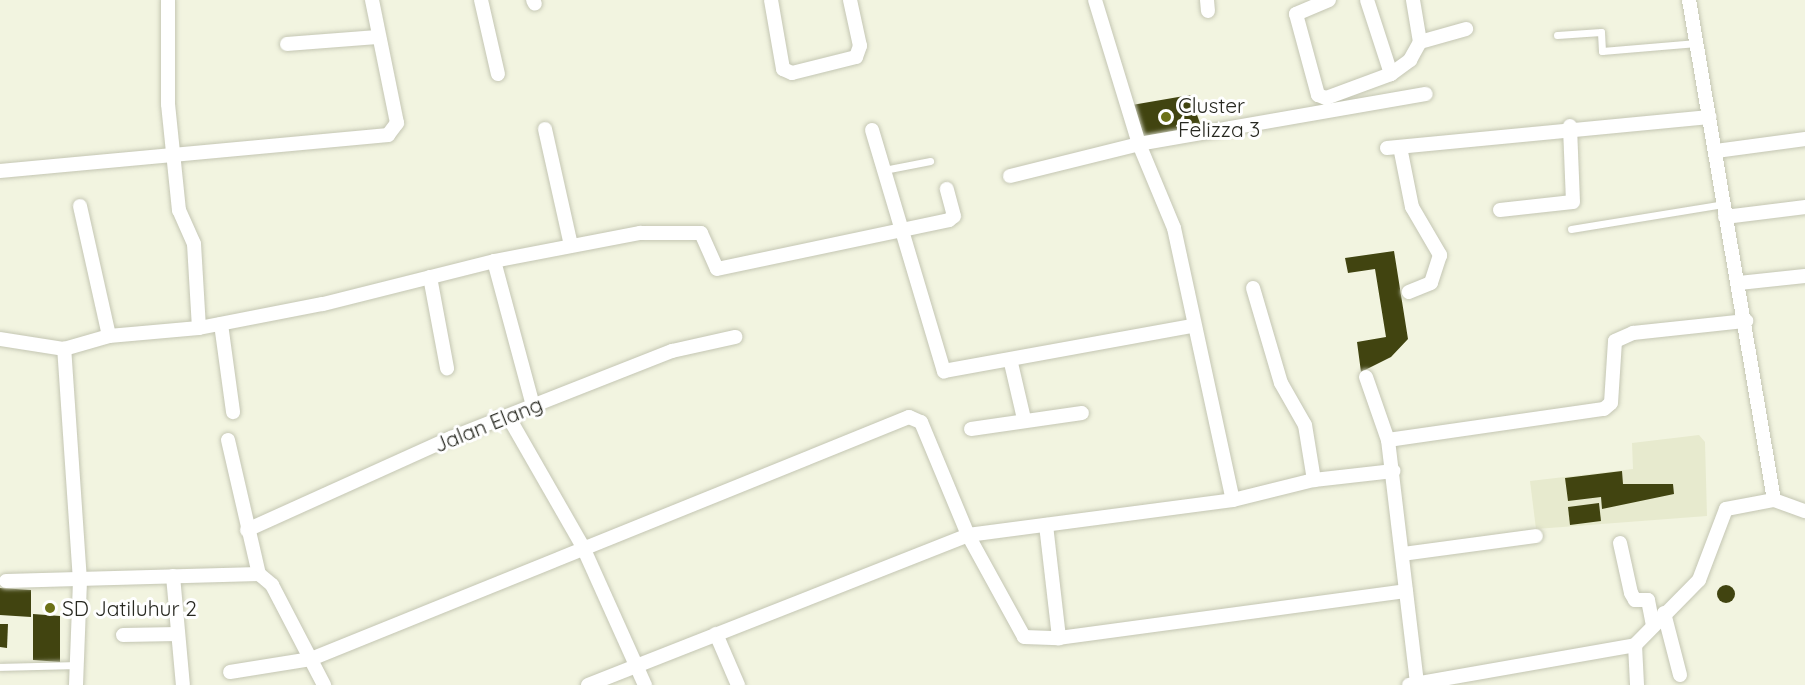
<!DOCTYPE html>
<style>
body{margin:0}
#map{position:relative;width:1805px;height:685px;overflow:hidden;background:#f2f4e0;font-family:Quicksand,sans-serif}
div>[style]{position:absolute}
.built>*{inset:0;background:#e7eace}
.building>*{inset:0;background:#414410}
.round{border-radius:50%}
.roads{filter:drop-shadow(0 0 2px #c4c6b3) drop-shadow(0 0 2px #c4c6b3)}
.service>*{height:7px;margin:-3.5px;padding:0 3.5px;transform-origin:3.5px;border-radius:3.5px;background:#fff}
.minor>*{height:14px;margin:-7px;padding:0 7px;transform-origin:7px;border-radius:7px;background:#fff}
.dots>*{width:16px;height:16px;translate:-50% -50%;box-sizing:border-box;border:3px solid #fff;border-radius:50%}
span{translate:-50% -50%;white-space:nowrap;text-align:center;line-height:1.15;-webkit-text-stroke:6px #fff;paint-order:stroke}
.poi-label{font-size:21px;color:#272820}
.left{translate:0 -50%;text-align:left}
.street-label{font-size:21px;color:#272820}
</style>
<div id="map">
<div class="built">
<div style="clip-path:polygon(1699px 435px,1705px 442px,1707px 516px,1536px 529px,1530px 481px,1633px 469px,1632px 443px)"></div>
</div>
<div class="building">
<div style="clip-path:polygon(1190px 95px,1202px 129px,1140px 141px,1132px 105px)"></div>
<div style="clip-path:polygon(1394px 251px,1408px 339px,1391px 357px,1361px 372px,1357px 342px,1386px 337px,1375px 269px,1348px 273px,1345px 258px)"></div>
<div style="clip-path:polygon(1622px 471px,1623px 484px,1673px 484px,1674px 494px,1602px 509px,1601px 497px,1568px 501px,1565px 478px)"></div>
<div style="clip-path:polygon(1599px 503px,1601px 521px,1570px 525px,1568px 507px)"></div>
<div class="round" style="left:1717px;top:585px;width:18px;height:18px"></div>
<div style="clip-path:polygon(0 588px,31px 590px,31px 617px,0 615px)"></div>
<div style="clip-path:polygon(33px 614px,60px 616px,60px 662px,33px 660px)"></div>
<div style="clip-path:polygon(0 624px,8px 624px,7px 648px,0 647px)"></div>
</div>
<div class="roads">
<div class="service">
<div style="left:1557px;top:35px;width:44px;rotate:-3.9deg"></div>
<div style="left:1601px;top:32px;width:19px;rotate:87deg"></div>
<div style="left:1602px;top:51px;width:95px;rotate:-4.8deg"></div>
<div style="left:884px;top:170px;width:47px;rotate:-11.1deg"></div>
<div style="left:1571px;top:229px;width:154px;rotate:-9.3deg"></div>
<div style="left:0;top:667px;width:75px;rotate:-1.5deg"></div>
</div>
<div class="minor">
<div style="left:168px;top:0;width:104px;rotate:90deg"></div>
<div style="left:168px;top:104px;width:107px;rotate:84.1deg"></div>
<div style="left:179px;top:210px;width:37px;rotate:66deg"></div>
<div style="left:194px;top:244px;width:84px;rotate:86.6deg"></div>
<div style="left:481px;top:0;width:76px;rotate:77.1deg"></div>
<div style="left:533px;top:0;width:4px;rotate:63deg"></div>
<div style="left:771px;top:0;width:70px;rotate:80.1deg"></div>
<div style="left:783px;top:69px;width:10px;rotate:24deg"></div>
<div style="left:792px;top:73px;width:66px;rotate:-14deg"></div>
<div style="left:856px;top:57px;width:12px;rotate:-70deg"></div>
<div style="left:860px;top:46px;width:47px;rotate:-102.3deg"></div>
<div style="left:1095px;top:0;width:151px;rotate:73deg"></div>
<div style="left:1139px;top:144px;width:91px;rotate:67.4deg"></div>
<div style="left:1174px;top:228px;width:278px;rotate:77.8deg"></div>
<div style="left:1207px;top:0;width:11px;rotate:85deg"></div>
<div style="left:1329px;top:0;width:36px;rotate:157deg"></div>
<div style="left:1296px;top:14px;width:84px;rotate:74.8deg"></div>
<div style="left:1318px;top:95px;width:9px;rotate:21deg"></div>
<div style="left:1326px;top:98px;width:69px;rotate:-20.3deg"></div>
<div style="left:1391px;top:74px;width:24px;rotate:-36deg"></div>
<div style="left:1410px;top:60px;width:21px;rotate:-61deg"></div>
<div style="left:1420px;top:42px;width:43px;rotate:-99.5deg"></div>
<div style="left:1367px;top:0;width:78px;rotate:72deg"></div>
<div style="left:1689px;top:0;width:507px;rotate:80.35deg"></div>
<div style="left:1420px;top:42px;width:48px;rotate:-15.8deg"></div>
<div style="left:287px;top:44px;width:90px;rotate:-4.4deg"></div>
<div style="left:545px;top:129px;width:119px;rotate:77.4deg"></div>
<div style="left:872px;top:130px;width:252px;rotate:73.4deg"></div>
<div style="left:944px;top:371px;width:251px;rotate:-10.3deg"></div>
<div style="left:1400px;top:147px;width:61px;rotate:78.7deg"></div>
<div style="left:1412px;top:207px;width:56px;rotate:59.7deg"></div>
<div style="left:1440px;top:255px;width:29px;rotate:108deg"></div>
<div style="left:1431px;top:283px;width:24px;rotate:158deg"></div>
<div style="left:1387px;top:148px;width:324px;rotate:-5.5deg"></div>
<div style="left:1716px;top:151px;width:90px;rotate:-7.7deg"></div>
<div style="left:0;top:171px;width:390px;rotate:-5.3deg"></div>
<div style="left:388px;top:135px;width:15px;rotate:-53deg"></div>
<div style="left:397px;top:123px;width:126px;rotate:-101.5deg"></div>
<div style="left:1010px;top:176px;width:133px;rotate:-13.9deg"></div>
<div style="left:1139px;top:144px;width:291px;rotate:-9.9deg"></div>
<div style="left:80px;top:206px;width:133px;rotate:77.4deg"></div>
<div style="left:1500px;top:210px;width:73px;rotate:-6.3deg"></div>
<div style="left:1573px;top:202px;width:76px;rotate:-92.3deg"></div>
<div style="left:1725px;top:217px;width:81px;rotate:-7.1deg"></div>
<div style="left:494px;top:261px;width:150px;rotate:74.9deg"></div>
<div style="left:430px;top:277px;width:93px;rotate:79.4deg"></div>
<div style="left:1739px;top:283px;width:66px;rotate:-6.1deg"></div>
<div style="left:1253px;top:288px;width:99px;rotate:73.6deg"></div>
<div style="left:1281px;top:383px;width:48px;rotate:60.3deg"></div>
<div style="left:1305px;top:425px;width:56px;rotate:80.7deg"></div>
<div style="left:221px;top:324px;width:89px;rotate:82.2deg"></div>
<div style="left:0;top:339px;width:65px;rotate:8.9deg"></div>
<div style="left:1011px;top:363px;width:57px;rotate:76.9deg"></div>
<div style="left:1366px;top:377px;width:67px;rotate:70.8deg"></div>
<div style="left:1388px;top:440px;width:245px;rotate:83.2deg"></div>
<div style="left:508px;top:416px;width:149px;rotate:60.2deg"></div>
<div style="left:582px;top:545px;width:154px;rotate:65.8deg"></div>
<div style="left:971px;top:429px;width:112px;rotate:-8.2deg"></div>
<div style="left:228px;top:440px;width:138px;rotate:77deg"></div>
<div style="left:1388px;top:440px;width:218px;rotate:-8.2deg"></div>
<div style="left:1604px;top:409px;width:9px;rotate:-41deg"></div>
<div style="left:1611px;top:403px;width:62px;rotate:-86.3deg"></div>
<div style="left:1615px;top:341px;width:20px;rotate:-24deg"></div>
<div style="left:1633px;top:333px;width:114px;rotate:-6.1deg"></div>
<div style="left:1046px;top:525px;width:114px;rotate:83.4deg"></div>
<div style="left:247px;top:530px;width:224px;rotate:-24.3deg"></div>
<div style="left:451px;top:438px;width:238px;rotate:-21.5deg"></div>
<div style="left:672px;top:351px;width:65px;rotate:-12.5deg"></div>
<div style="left:1620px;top:543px;width:51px;rotate:77.6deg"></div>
<div style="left:1631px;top:593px;width:8px;rotate:60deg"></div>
<div style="left:1635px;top:600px;width:13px"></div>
<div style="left:1648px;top:600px;width:26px;rotate:79deg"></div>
<div style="left:1403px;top:554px;width:134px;rotate:-7.7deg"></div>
<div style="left:173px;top:576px;width:109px;rotate:84.8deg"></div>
<div style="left:6px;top:581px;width:253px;rotate:-1.6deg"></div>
<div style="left:259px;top:574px;width:17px;rotate:40deg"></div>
<div style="left:272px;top:585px;width:113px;rotate:62.5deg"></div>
<div style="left:1664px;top:613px;width:64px;rotate:75.5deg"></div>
<div style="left:716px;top:634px;width:56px;rotate:66.7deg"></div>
<div style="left:123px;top:635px;width:55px;rotate:-1deg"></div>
<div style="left:1635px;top:645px;width:40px;rotate:87.1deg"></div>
<div style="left:230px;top:672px;width:82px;rotate:-9.1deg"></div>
<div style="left:311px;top:659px;width:645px;rotate:-22.03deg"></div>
<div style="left:909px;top:417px;width:13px;rotate:23deg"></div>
<div style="left:921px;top:422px;width:122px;rotate:67.4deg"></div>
<div style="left:968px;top:535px;width:116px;rotate:61.2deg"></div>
<div style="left:1024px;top:637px;width:35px;rotate:2deg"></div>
<div style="left:1059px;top:638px;width:350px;rotate:-7.7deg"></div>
<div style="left:76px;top:685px;width:104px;rotate:-87.8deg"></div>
<div style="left:80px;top:581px;width:233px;rotate:-93.9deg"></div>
<div style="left:64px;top:349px;width:47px;rotate:-16.1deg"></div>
<div style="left:109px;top:336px;width:90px;rotate:-5.1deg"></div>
<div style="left:199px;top:328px;width:126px;rotate:-11deg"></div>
<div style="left:323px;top:304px;width:176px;rotate:-14.1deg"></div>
<div style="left:494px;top:261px;width:149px;rotate:-10.9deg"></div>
<div style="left:640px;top:233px;width:61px"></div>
<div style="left:701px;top:233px;width:39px;rotate:66deg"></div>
<div style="left:717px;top:269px;width:237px;rotate:-11.9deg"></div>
<div style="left:949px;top:220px;width:6px;rotate:-39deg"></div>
<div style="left:954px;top:216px;width:28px;rotate:-105deg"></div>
<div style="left:588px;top:685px;width:409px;rotate:-21.5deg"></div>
<div style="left:968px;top:535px;width:267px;rotate:-7.5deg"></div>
<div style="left:1233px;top:500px;width:83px;rotate:-13.9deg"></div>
<div style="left:1314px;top:480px;width:80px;rotate:-6.5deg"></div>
<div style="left:1409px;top:685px;width:230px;rotate:-10deg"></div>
<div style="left:1635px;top:645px;width:91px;rotate:-45.4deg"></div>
<div style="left:1699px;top:580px;width:76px;rotate:-69.2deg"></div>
<div style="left:1726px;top:509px;width:49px;rotate:-10.6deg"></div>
<div style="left:1774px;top:500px;width:33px;rotate:20deg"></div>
</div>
</div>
<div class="dots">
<div style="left:1166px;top:117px;background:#6c7117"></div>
<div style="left:50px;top:608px;background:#6c7117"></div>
</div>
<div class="poi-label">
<span class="left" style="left:1178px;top:117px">Cluster<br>Felizza 3</span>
<span class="left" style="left:62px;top:608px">SD Jatiluhur 2</span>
</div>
<div class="street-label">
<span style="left:488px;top:424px;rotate:-22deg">Jalan Elang</span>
</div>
</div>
